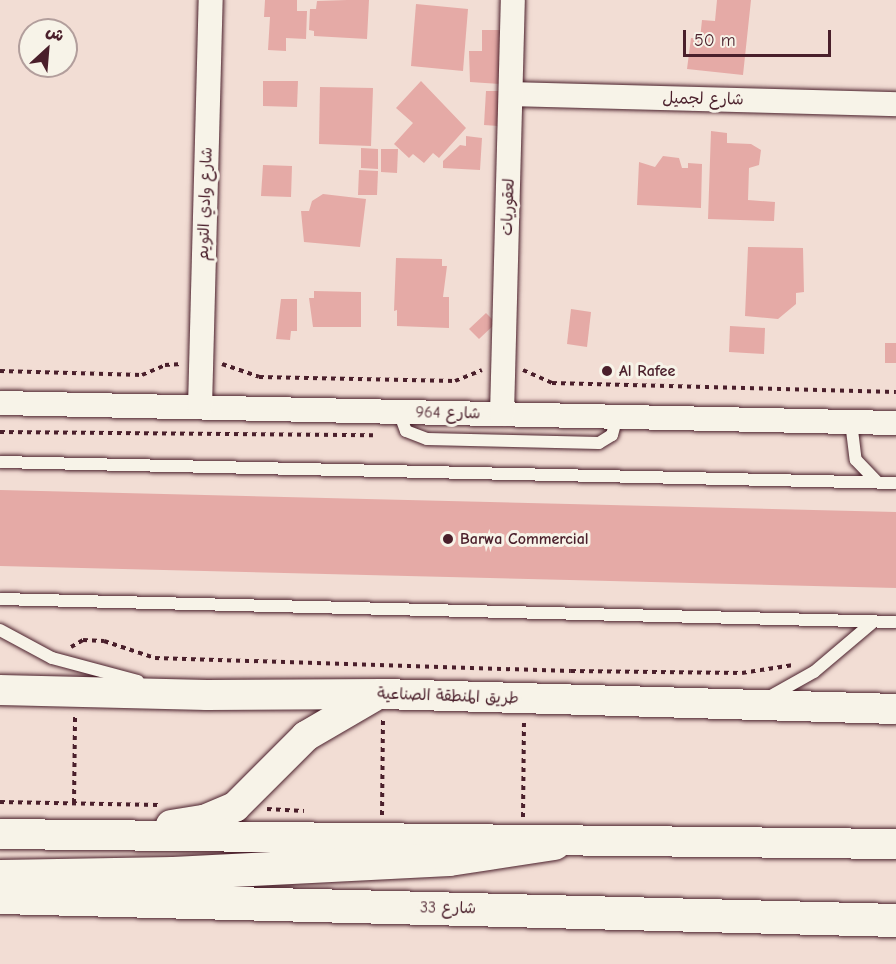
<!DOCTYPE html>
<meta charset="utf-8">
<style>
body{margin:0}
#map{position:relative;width:896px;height:964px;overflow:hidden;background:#f2ddd4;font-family:"Comic Neue","Playpen Sans Arabic",sans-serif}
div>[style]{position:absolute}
.building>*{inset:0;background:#e5aaa6}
.path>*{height:4px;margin-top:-2px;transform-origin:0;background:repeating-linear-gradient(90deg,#4a1f2b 0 4.5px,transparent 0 9px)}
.roads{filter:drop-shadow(0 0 2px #4a1f2b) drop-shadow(0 0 2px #4a1f2b)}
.service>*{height:12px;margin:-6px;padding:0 6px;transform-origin:6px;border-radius:6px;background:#f7f3e8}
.minor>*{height:24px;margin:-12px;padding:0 12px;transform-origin:12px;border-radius:12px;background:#f7f3e8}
.tertiary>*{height:30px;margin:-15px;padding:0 15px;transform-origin:15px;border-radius:15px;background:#f7f3e8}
.trunk>*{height:33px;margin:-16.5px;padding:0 16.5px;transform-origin:16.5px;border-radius:16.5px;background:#f7f3e8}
.dots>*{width:16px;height:16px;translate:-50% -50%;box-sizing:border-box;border:3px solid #f7f3e8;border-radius:50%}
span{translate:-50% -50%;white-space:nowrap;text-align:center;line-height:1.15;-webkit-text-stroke:6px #f7f3e8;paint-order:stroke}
.street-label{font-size:16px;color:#4a1f2b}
.poi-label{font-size:16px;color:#4a1f2b;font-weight:700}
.left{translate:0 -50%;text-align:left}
.north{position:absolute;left:18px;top:18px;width:60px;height:60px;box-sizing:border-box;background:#f7f3e8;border:2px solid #b29e9c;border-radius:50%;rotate:26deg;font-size:16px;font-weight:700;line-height:24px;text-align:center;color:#4a1f2b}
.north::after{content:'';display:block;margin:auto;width:21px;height:27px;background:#4a1f2b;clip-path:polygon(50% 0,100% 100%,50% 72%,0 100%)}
.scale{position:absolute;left:683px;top:30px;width:148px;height:27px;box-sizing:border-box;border:3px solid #4a1f2b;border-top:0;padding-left:8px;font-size:18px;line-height:21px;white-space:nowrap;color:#4a1f2b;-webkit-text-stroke:4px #f7f3e8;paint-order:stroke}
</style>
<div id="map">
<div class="building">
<div style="clip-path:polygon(265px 0,297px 0,297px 11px,307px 11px,306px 39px,286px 38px,286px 51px,268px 50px,270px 17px,264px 17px)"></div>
<div style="clip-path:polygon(347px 0,369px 0,367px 39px,314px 36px,314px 31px,309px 30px,310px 9px,316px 9px,317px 1px)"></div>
<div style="clip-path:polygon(717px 0,751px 0,743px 75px,687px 69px,691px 38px,700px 39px,702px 20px,715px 21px)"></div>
<div style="clip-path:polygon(416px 4px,468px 9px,463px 71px,411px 66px)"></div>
<div style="clip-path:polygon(482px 30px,502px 30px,500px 84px,470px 82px,469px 51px,482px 51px)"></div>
<div style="clip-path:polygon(263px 81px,298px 81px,297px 107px,263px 106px)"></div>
<div style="clip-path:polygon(421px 81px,466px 128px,439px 158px,433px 153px,424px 163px,413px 154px,409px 158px,394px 144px,413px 123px,396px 108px)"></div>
<div style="clip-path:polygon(320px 87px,373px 88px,371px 146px,319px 144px)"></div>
<div style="clip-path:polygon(486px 91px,499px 91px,498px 126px,484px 125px)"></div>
<div style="clip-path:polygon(711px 131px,727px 133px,727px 143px,751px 144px,761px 150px,759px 165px,749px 168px,748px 200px,775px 202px,774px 221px,708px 219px)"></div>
<div style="clip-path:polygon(466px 136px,482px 138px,480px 170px,443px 168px,443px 161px,460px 145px,466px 146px)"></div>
<div style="clip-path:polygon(361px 148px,378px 149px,378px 169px,361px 168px)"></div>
<div style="clip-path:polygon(381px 149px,398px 149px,397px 173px,381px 172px)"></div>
<div style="clip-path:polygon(663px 156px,679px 158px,682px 168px,688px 168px,688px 163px,702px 164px,701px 208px,637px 205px,639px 162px,655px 167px)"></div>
<div style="clip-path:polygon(263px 165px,292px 166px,291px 197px,261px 196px)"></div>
<div style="clip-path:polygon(359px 170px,378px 171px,377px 195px,358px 195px)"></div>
<div style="clip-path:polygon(323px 194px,366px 199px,360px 247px,304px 242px,301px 211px,309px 211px,312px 201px)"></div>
<div style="clip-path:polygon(748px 247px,803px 248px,804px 292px,796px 293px,796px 304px,778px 319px,745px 316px)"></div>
<div style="clip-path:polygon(396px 258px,442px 259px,442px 266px,447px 266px,443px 297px,449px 297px,449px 328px,397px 326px,397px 310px,394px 311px)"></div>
<div style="clip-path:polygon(314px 291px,361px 292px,361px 327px,313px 327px,309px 298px,314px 298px)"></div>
<div style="clip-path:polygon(281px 299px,297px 299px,297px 331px,291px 331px,290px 340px,276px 339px)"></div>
<div style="clip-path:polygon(571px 309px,591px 312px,587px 347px,567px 344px)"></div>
<div style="clip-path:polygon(486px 313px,496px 323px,479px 339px,469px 329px)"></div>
<div style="clip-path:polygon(730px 326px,765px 328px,764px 354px,729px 352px)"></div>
<div style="clip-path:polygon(885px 343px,896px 343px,896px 363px,885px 363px)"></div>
<div style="clip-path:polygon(0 490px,896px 512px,896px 588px,0 566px)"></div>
</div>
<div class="path">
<div style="left:222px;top:364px;width:39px;rotate:19deg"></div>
<div style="left:259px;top:377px;width:196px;rotate:1.2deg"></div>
<div style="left:455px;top:381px;width:29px;rotate:-22deg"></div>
<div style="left:523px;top:370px;width:32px;rotate:24deg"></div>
<div style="left:552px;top:383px;width:344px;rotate:1.5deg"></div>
<div style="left:0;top:371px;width:142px;rotate:1.6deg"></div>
<div style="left:142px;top:375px;width:25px;rotate:-23deg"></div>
<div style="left:165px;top:365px;width:17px;rotate:-3deg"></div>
<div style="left:0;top:432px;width:373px;rotate:0.5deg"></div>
<div style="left:71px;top:647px;width:14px;rotate:-30deg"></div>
<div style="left:83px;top:640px;width:21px;rotate:3deg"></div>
<div style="left:104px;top:641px;width:54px;rotate:18.4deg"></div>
<div style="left:155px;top:658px;width:416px;rotate:1.8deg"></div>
<div style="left:571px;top:671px;width:171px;rotate:0.7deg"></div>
<div style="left:742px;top:673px;width:52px;rotate:-8.9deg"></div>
<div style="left:0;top:802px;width:158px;rotate:1.1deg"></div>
<div style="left:74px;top:803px;width:88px;rotate:-89.3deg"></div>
<div style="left:267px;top:809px;width:37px;rotate:3deg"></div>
<div style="left:382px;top:815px;width:95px;rotate:-89.4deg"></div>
<div style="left:523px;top:817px;width:94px;rotate:-89.4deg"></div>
</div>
<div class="roads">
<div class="service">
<div style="left:399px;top:412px;width:20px;rotate:70deg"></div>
<div style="left:406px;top:431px;width:22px;rotate:21deg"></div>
<div style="left:427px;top:439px;width:172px;rotate:1.3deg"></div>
<div style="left:599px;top:443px;width:15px;rotate:-32deg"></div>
<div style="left:612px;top:435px;width:20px;rotate:-75deg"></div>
<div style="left:851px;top:422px;width:38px;rotate:83deg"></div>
<div style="left:856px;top:460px;width:30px;rotate:46deg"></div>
<div style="left:0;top:462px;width:896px;rotate:1.34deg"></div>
<div style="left:0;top:599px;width:896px;rotate:1.47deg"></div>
<div style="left:0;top:630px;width:59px;rotate:28.3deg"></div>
<div style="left:52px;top:658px;width:89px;rotate:15deg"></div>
<div style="left:771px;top:696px;width:49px;rotate:-29.2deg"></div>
<div style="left:814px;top:672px;width:76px;rotate:-40.2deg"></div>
</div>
<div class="minor">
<div style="left:511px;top:94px;width:385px;rotate:1.5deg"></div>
<div style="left:0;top:403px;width:896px;rotate:1.28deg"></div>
<div style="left:200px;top:407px;width:407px;rotate:-88.5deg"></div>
<div style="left:502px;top:414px;width:414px;rotate:-88.5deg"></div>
</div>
<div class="tertiary">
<div style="left:0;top:690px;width:207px;rotate:1.4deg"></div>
<div style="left:207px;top:695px;width:175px;rotate:-0.3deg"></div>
<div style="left:382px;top:694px;width:514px;rotate:1.67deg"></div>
<div style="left:171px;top:825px;width:33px;rotate:-9deg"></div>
<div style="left:204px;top:820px;width:34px;rotate:-23deg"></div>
<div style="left:235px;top:807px;width:100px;rotate:-45deg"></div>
<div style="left:306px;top:736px;width:78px;rotate:-30.2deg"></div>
<div style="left:0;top:834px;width:896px;rotate:0.64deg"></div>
</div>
<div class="trunk">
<div style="left:0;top:876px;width:173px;rotate:-1deg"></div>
<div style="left:173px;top:873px;width:276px;rotate:-2.9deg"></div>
<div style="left:449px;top:859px;width:106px;rotate:-8.7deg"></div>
<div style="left:0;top:897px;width:896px;rotate:1.47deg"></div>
</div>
</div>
<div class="dots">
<div style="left:607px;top:371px;background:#4a1f2b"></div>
<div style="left:448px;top:539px;background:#4a1f2b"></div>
</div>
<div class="street-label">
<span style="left:703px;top:99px;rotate:1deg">شارع لجميل</span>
<span style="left:205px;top:204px;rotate:-88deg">شارع وادي التويم</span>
<span style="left:508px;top:207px;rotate:-88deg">لعقوريات</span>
<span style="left:448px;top:413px;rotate:1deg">شارع 964</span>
<span style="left:448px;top:696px;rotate:2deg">طريق المنطقة الصناعية</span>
<span style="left:448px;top:908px;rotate:1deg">شارع 33</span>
</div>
<div class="poi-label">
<span class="left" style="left:619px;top:371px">Al Rafee</span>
<span class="left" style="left:460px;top:539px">Barwa Commercial</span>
</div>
<div class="north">ش</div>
<div class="scale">50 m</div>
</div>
